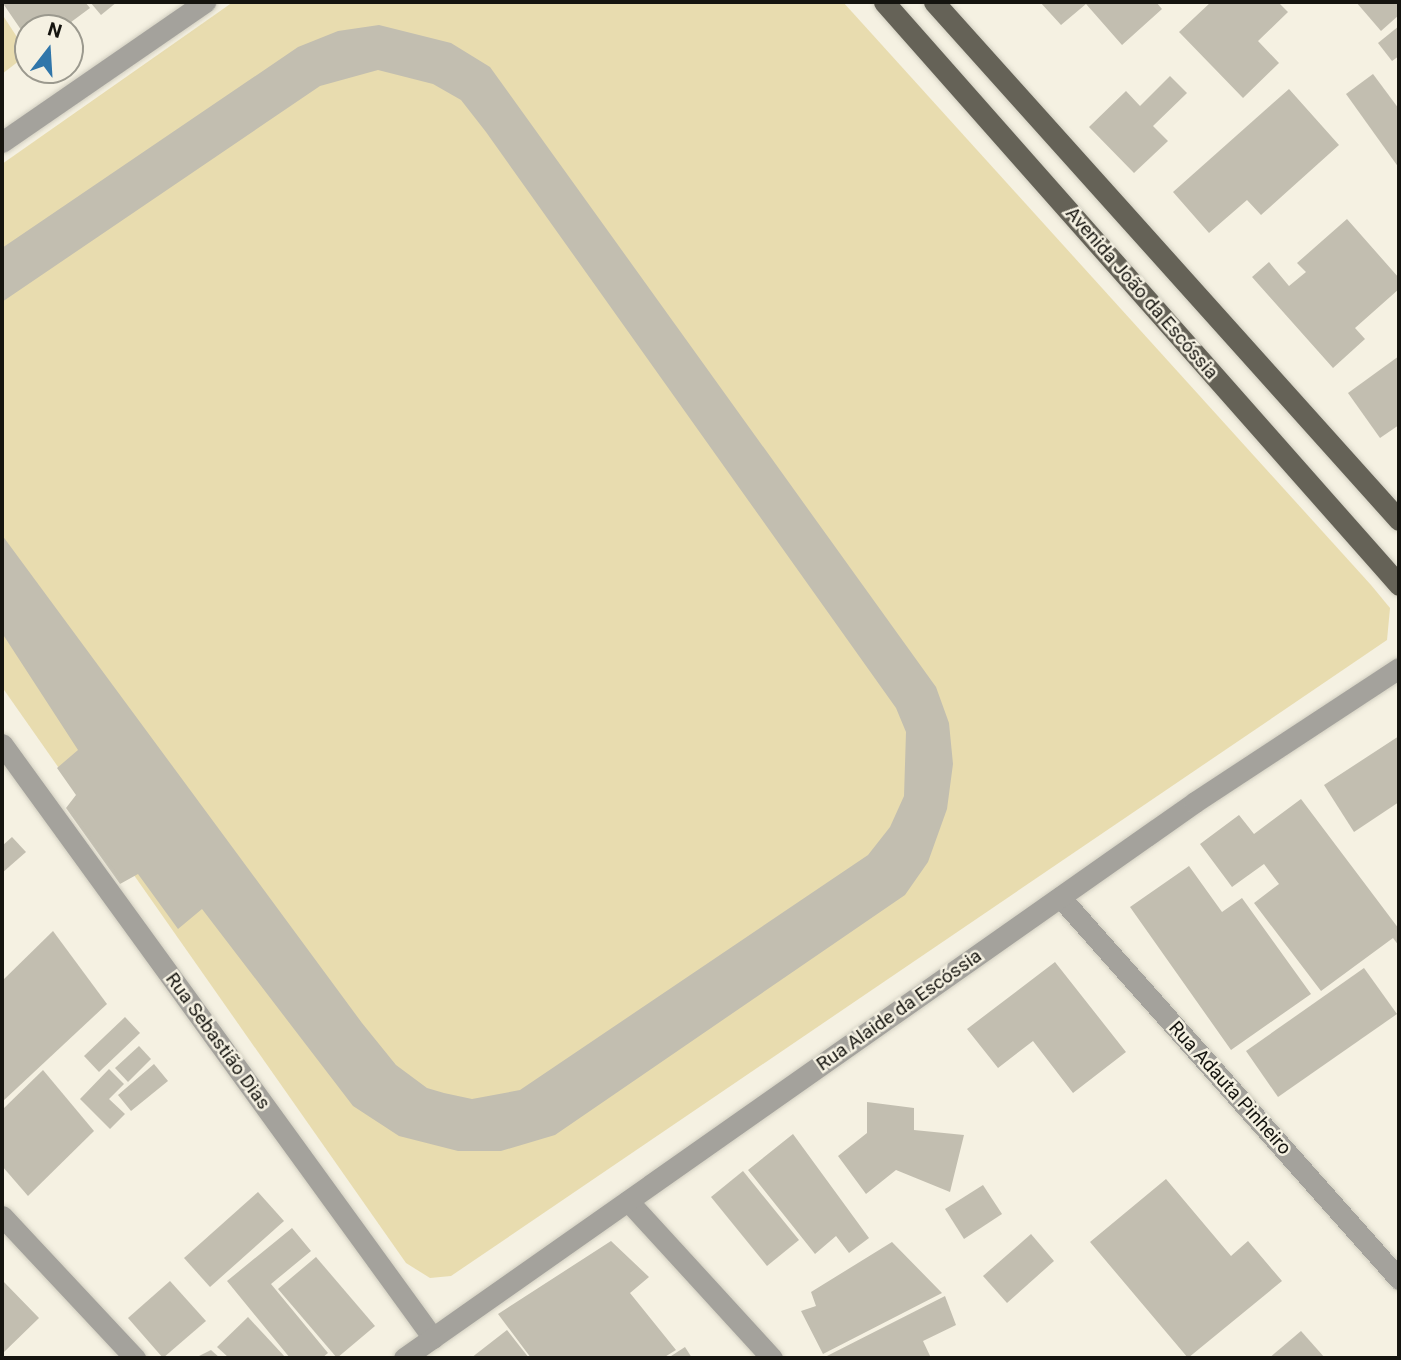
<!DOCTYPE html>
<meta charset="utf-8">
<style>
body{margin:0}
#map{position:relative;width:1401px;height:1360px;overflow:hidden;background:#f5f1e2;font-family:Roboto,sans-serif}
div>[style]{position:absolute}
.green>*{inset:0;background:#e8dcaf}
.building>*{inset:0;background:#c2beb0}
.roads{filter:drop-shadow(0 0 2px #d1cec0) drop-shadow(0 0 2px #d1cec0)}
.minor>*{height:21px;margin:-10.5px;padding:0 10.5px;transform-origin:10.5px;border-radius:10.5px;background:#a4a29c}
.major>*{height:21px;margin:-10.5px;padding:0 10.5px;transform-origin:10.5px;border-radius:10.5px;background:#656257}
span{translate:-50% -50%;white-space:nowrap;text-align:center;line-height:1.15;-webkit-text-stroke:5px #f5f1e2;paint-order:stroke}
.street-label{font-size:19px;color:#15140f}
.frame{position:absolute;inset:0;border:4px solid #15140f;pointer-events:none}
.north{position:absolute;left:14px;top:14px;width:70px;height:70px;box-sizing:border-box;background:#f5f1e2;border:2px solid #9b998e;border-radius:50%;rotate:17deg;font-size:19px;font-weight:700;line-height:28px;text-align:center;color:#15140f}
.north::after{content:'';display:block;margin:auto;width:24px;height:32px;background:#3076aa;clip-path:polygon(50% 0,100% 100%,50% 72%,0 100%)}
</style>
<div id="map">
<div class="green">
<div style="clip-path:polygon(233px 2px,843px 2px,1371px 585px,1390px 608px,1387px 640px,451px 1276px,430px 1278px,406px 1263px,2px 687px,2px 164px)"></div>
<div style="clip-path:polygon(2px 14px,28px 54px,2px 74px)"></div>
</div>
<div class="building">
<div style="clip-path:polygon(2px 2px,85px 2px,90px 8px,63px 28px,28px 28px,28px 40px)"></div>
<div style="clip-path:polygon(90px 2px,117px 2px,101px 15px)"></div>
<div style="clip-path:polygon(1040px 2px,1156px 2px,1162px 9px,1122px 45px,1086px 4px,1061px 25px)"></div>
<div style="clip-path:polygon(1211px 2px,1278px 2px,1288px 12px,1258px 41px,1279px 63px,1243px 98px,1179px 32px)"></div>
<div style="clip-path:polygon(1356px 2px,1399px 2px,1399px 15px,1381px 31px)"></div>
<div style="clip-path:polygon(379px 25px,451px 43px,490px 67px,936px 687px,949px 723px,953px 764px,947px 809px,928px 862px,905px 895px,555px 1135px,501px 1151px,458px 1151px,399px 1136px,353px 1106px,202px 909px,178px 929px,138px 874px,120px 884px,66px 808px,76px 795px,57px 768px,78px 750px,2px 633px,2px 535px,362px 1023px,396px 1065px,427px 1088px,444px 1093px,472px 1099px,520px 1090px,868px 855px,890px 827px,904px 796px,906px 732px,896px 708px,486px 132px,461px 100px,433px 84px,378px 70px,320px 86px,2px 302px,2px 248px,298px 47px,338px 31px)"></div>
<div style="clip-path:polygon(1399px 26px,1399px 56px,1392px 61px,1378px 43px)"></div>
<div style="clip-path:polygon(1373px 74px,1399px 109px,1399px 168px,1346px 94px)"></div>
<div style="clip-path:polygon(1170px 76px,1187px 93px,1153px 126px,1168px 141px,1134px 173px,1089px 127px,1126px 91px,1140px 106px)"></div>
<div style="clip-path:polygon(1289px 89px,1339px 145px,1261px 215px,1247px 200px,1209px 233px,1173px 192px)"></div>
<div style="clip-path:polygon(1347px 219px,1399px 278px,1399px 289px,1355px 328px,1365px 339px,1333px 368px,1252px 277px,1269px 262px,1289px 286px,1306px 272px,1297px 263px)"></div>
<div style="clip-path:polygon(1399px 356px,1399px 425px,1380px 438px,1348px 393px)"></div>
<div style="clip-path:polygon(1399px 736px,1399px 802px,1354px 832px,1324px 785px)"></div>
<div style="clip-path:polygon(1301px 799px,1399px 929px,1399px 946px,1393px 938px,1321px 991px,1254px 903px,1279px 884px,1264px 864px,1232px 887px,1200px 844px,1239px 815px,1254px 834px)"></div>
<div style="clip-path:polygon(12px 837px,26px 852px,2px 873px,2px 846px)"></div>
<div style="clip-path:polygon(1189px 866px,1222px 912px,1242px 898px,1311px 994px,1231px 1050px,1130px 907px)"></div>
<div style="clip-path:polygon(53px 931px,107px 1004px,2px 1102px,2px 981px)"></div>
<div style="clip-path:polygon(1055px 962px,1126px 1052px,1073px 1093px,1033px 1041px,998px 1068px,967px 1029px)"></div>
<div style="clip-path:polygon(1364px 968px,1397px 1014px,1278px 1097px,1246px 1051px)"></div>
<div style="clip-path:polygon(125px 1017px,140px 1033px,99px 1072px,84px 1056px)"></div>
<div style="clip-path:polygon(139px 1046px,151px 1059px,128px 1082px,115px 1068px)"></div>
<div style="clip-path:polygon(154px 1064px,168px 1081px,131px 1111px,118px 1095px)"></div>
<div style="clip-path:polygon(109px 1069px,124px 1084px,109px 1099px,125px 1114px,110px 1129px,80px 1099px)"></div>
<div style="clip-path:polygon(43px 1070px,94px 1131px,28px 1196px,2px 1166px,2px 1110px)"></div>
<div style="clip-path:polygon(867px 1102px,914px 1108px,914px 1130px,964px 1135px,950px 1192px,896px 1170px,866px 1194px,838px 1156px,867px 1133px)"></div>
<div style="clip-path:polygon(793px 1134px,869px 1238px,849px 1253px,836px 1236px,815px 1254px,748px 1170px)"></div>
<div style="clip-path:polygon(743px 1171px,799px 1240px,767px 1266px,711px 1197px)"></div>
<div style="clip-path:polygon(1166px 1179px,1231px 1256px,1248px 1241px,1282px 1281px,1188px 1358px,1090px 1242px)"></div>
<div style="clip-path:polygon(983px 1185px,1002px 1214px,964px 1239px,945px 1209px)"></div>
<div style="clip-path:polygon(258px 1192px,284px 1221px,210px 1287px,184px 1258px)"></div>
<div style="clip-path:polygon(292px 1228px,311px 1251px,271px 1284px,328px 1353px,322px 1358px,290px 1358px,227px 1281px)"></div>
<div style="clip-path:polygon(1031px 1234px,1054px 1261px,1007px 1303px,983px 1276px)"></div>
<div style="clip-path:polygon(611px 1241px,649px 1277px,630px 1293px,676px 1350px,663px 1358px,531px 1358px,498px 1314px)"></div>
<div style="clip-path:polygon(892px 1242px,942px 1293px,823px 1354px,801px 1311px,816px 1306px,811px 1292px)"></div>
<div style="clip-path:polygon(316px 1257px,375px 1326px,337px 1358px,278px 1289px)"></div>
<div style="clip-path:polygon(2px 1280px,39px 1318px,2px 1354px,6px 1358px,2px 1358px)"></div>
<div style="clip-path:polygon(170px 1281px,206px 1321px,163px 1358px,128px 1318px)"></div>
<div style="clip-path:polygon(945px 1296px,956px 1325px,923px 1341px,931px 1358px,823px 1358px)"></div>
<div style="clip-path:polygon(248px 1317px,286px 1358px,229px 1358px,217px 1347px)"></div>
<div style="clip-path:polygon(507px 1330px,529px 1358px,471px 1358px)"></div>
<div style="clip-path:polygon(1301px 1331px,1325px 1358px,1269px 1358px)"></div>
<div style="clip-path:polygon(685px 1347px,692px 1358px,668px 1358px)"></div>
<div style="clip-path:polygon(211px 1350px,220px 1358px,195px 1358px)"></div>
</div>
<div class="roads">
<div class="minor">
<div style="left:2px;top:142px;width:247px;rotate:-34.6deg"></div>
<div style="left:2px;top:744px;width:734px;rotate:54.04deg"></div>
<div style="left:1060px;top:897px;width:511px;rotate:48.41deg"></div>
<div style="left:628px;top:1201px;width:213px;rotate:47.5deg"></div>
<div style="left:2px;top:1216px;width:195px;rotate:46.9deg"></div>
<div style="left:404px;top:1358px;width:967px;rotate:-35.1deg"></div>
<div style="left:1195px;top:802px;width:244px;rotate:-33.3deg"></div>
</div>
<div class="major">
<div style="left:884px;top:2px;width:778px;rotate:48.54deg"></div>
<div style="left:934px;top:2px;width:696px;rotate:48.09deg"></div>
</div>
</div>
<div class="street-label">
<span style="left:1142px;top:293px;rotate:49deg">Avenida João da Escóssia</span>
<span style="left:899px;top:1010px;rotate:-35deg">Rua Alaide da Escóssia</span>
<span style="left:218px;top:1041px;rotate:54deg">Rua Sebastião Dias</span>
<span style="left:1230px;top:1088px;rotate:48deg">Rua Adauta Pinheiro</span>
</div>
<div class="frame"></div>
<div class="north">N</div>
</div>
